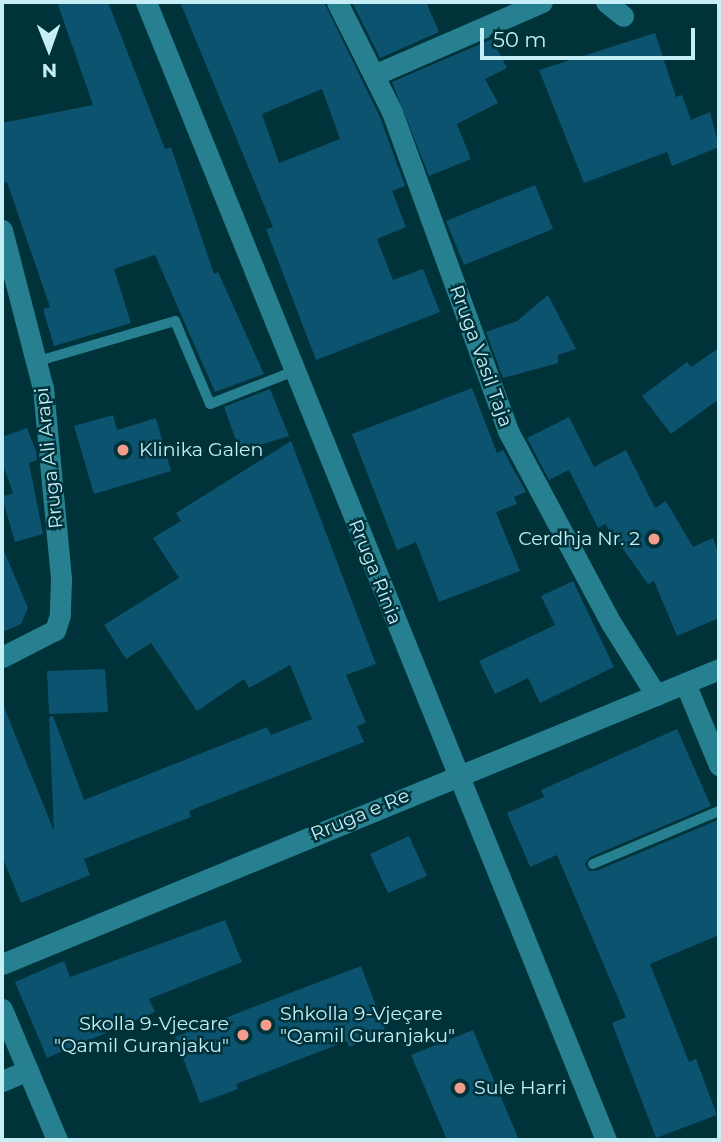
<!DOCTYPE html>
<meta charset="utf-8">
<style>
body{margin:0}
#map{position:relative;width:721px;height:1142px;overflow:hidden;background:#00323a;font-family:Montserrat,sans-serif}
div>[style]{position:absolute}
.building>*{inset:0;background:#0c536f}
.lane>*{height:10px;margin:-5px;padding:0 5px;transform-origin:5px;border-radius:5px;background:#26808f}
.street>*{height:21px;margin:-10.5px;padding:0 10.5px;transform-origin:10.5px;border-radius:10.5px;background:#26808f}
.secondary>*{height:21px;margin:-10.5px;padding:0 10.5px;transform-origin:10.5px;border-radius:10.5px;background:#26808f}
.dots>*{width:19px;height:19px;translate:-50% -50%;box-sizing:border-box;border:4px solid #00323a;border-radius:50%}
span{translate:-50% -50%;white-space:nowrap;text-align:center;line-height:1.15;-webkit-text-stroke:5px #00323a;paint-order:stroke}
.street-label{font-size:19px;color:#c6eef6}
.poi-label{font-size:19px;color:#c6eef6}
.left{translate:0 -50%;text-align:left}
.right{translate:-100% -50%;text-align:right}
.frame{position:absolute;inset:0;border:4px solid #c6eef6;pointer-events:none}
.north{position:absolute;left:14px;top:14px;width:70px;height:70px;-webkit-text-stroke:5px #00323a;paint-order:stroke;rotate:179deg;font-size:19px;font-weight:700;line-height:28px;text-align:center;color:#c6eef6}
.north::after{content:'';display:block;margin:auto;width:24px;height:32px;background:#c6eef6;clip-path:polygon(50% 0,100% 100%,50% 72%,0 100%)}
.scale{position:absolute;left:480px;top:28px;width:215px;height:32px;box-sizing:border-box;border:4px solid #c6eef6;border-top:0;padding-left:9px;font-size:21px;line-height:24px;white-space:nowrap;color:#c6eef6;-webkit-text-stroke:5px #00323a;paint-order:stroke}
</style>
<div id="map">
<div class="building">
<div style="clip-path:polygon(57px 2px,108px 2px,165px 149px,171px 147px,214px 274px,218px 272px,264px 374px,215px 392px,155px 255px,114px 269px,131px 323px,54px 346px,43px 309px,50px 307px,7px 182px,2px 183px,2px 123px,93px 105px)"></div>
<div style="clip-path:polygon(evenodd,180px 2px,324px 2px,380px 117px,405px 186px,392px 191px,406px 227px,377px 239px,393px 280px,423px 269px,440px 312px,316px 360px,266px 229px,273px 227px,180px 2px,322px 89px,340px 139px,279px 163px,262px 114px,322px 89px)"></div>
<div style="clip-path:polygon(352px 2px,426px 2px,439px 32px,380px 58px)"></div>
<div style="clip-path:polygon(655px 33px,676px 97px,682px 95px,691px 120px,710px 112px,719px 147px,672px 166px,667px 152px,584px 183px,539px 70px)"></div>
<div style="clip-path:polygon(492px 39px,507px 68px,485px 79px,498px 103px,457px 124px,471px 159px,429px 176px,392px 82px)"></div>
<div style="clip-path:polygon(535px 185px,553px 229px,464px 265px,446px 221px)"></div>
<div style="clip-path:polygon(548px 295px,576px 349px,558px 355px,558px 363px,503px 378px,486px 332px,517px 321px)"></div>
<div style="clip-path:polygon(719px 348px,719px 399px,671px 434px,642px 396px,687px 362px,691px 367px)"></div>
<div style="clip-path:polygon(472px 388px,497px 453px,503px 450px,526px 492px,514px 497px,517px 504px,496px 512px,520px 571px,439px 602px,416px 542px,397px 550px,352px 434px)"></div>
<div style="clip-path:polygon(270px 389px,289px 436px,240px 451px,224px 407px)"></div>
<div style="clip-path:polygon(113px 415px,117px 430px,156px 418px,171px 471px,94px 494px,74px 426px)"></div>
<div style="clip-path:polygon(569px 417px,594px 467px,626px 450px,655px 508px,666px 501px,693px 547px,713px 538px,719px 555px,719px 618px,677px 636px,654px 581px,648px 584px,605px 524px,598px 528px,569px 470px,549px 480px,527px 438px)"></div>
<div style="clip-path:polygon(27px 428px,36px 451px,37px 460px,29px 463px,43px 534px,15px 542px,2px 497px,13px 493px,2px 462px,2px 437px)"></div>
<div style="clip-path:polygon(291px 441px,376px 664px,346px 675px,366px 723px,357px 726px,364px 742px,189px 811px,191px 817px,84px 859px,90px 875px,21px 903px,2px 856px,2px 702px,54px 831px,49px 717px,53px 716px,84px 800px,267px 727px,271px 735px,312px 719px,290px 665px,249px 688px,244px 679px,197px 711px,151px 643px,126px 659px,104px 625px,179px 578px,153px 538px,181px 521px,176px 513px)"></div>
<div style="clip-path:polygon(2px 546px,28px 608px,21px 624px,2px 632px)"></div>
<div style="clip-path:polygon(573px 581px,614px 667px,540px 703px,528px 678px,495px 694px,479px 661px,555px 625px,541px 596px)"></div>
<div style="clip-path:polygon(105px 669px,108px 712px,49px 714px,47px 671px)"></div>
<div style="clip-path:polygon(677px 729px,711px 806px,590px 857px,585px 864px,589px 871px,596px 871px,718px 820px,719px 824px,719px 935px,650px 964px,689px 1062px,696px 1059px,717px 1115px,656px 1138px,612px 1023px,626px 1017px,557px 855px,530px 867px,507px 813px,544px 797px,541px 790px)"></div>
<div style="clip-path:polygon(409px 836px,427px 876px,388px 893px,370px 854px)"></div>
<div style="clip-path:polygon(225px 920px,242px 962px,149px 999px,155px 1012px,47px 1058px,15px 982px,64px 961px,70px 977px)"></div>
<div style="clip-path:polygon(361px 966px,386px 1032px,349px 1047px,347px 1041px,236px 1084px,238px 1089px,200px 1103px,175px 1037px)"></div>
<div style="clip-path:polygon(473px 1030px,519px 1140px,447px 1140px,411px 1055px)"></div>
</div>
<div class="lane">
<div style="left:35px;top:362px;width:146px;rotate:-16.3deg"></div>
<div style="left:175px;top:321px;width:90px;rotate:67.1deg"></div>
<div style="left:210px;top:404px;width:90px;rotate:-21.4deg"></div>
<div style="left:593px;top:864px;width:137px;rotate:-22.8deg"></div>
</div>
<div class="street">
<div style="left:337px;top:2px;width:123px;rotate:63.4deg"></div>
<div style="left:392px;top:112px;width:339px;rotate:70deg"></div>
<div style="left:508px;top:431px;width:218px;rotate:61.8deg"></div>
<div style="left:611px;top:623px;width:85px;rotate:58deg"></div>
<div style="left:606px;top:2px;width:22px;rotate:39deg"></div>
<div style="left:374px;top:75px;width:183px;rotate:-23.5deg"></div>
<div style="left:2px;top:230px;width:163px;rotate:75.5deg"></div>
<div style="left:43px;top:388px;width:193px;rotate:84.6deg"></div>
<div style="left:61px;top:580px;width:35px;rotate:92deg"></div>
<div style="left:60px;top:615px;width:16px;rotate:108deg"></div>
<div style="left:55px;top:630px;width:59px;rotate:153deg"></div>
<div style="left:685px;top:683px;width:89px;rotate:67.5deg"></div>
<div style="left:2px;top:1081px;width:28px;rotate:-23deg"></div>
</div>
<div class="secondary">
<div style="left:146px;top:2px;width:1227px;rotate:67.99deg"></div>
<div style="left:2px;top:964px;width:775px;rotate:-22.36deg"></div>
<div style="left:2px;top:1009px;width:142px;rotate:67.2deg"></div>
</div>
<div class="dots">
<div style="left:123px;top:450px;background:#f49d8d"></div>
<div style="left:654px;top:539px;background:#f49d8d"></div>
<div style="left:266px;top:1025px;background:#f49d8d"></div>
<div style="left:243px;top:1035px;background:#f49d8d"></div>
<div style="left:460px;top:1088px;background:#f49d8d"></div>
</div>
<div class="street-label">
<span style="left:481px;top:356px;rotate:70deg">Rruga Vasil Taja</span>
<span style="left:49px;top:458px;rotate:-96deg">Rruga Ali Arapi</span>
<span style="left:375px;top:572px;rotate:68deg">Rruga Rinia</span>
<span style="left:360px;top:815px;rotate:-23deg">Rruga e Re</span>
</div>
<div class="poi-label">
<span class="left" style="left:139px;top:450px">Klinika Galen</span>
<span class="right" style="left:640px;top:539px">Cerdhja Nr. 2</span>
<span class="left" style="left:280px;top:1025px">Shkolla 9-Vjeçare<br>"Qamil Guranjaku"</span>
<span class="right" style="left:229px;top:1035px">Skolla 9-Vjecare<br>"Qamil Guranjaku"</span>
<span class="left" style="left:474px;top:1088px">Sule Harri</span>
</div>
<div class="frame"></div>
<div class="north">N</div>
<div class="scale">50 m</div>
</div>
